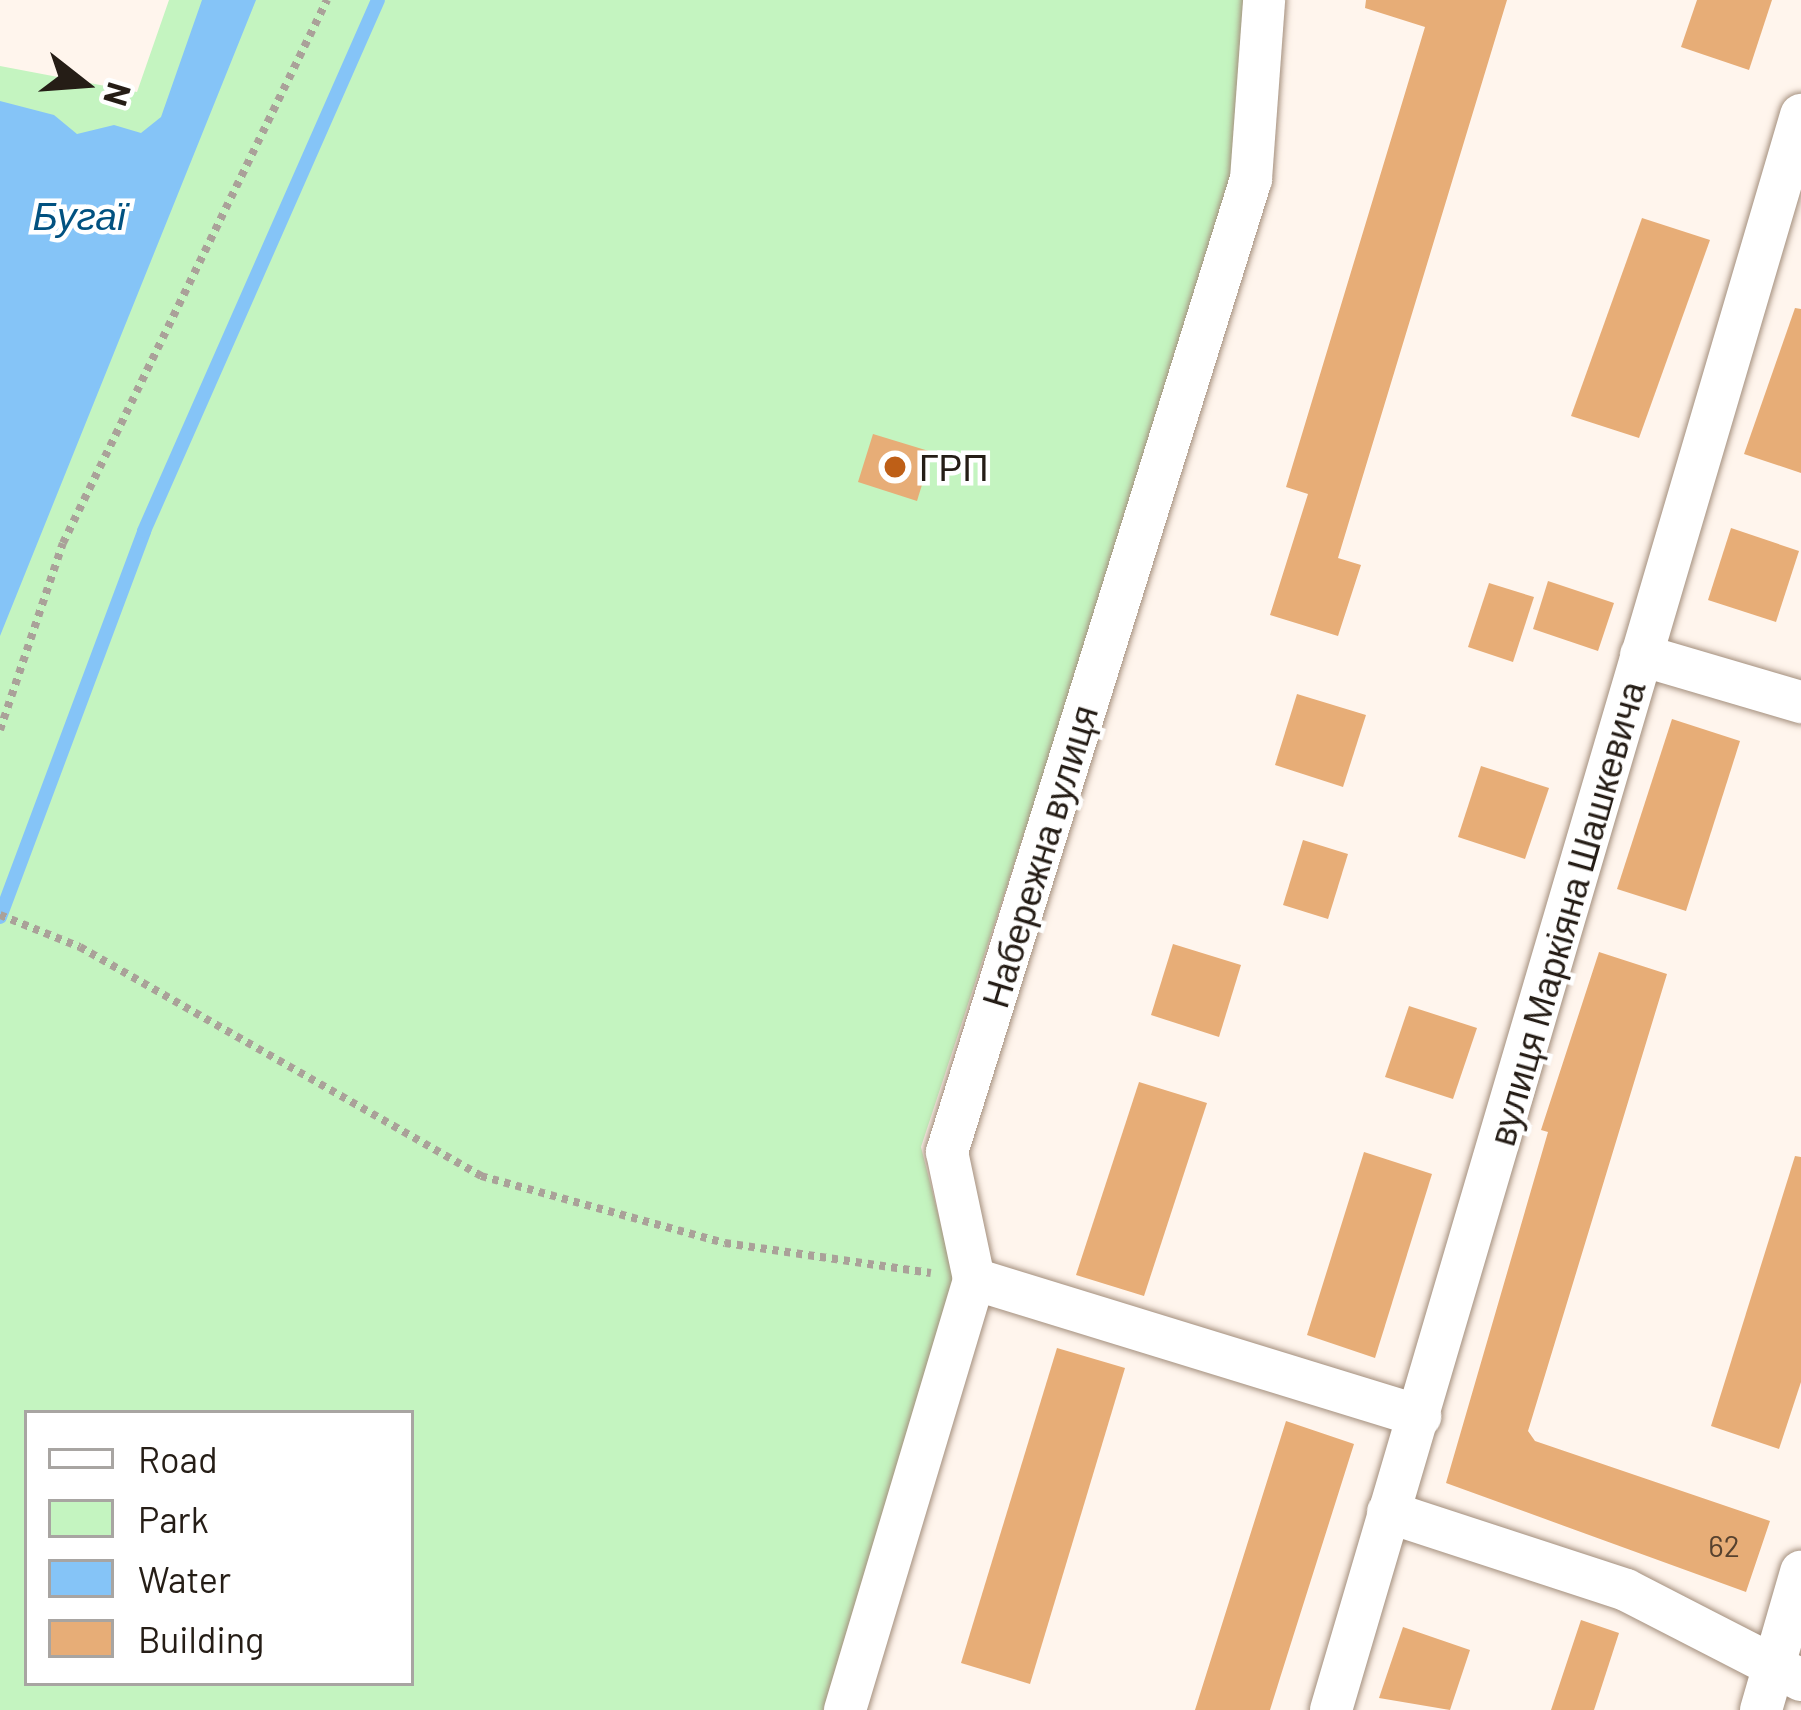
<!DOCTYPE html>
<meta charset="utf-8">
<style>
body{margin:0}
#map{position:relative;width:1801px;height:1710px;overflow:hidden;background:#fff5ed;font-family:Barlow,sans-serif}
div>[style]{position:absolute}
.green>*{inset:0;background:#c4f4c0}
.water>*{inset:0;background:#85c4f7}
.stream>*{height:14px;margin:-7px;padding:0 7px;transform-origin:7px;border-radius:7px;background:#85c4f7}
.building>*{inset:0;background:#e7ad77}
.path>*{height:8px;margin-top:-4px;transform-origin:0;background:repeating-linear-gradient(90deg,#aaa199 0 6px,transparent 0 12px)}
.roads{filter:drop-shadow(0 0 3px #a48f7d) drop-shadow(0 0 3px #a48f7d)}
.street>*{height:42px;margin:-21px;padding:0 21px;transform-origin:21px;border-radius:21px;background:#fff}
.dots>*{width:33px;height:33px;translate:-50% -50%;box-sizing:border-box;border:6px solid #fff;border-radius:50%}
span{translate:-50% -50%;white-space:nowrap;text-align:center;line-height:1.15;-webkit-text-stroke:9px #fff;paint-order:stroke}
.number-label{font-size:30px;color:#56412e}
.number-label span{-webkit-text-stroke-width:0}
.poi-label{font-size:36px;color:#251d16}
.left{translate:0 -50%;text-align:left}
.street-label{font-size:36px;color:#251d16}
.water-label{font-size:39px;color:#015180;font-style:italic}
.legend{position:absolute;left:24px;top:1410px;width:390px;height:276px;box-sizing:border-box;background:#fff;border:3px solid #a8a5a2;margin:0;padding:15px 21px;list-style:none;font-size:36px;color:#251d16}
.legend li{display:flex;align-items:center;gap:24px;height:60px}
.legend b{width:60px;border:3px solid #a8a5a2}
.north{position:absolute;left:24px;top:24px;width:120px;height:120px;-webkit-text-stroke:9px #fff;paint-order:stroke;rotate:107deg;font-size:33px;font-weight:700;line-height:48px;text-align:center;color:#251d16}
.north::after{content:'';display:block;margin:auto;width:42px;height:54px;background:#251d16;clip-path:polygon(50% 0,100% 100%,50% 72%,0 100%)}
</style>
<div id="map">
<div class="green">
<div style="clip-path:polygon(evenodd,169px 0,1251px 0,1239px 180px,921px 1147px,954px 1277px,823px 1710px,0 1710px,0 66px,137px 92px,169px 0,27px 1413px,411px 1413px,411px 1683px,27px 1683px,27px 1413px)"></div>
</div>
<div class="water">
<div style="clip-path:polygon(202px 0,256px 0,0 636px,0 101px,54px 115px,77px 134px,114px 125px,141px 133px,161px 117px)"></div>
</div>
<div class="stream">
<div style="left:0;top:917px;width:412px;rotate:-69.5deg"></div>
<div style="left:144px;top:531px;width:580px;rotate:-66.22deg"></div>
</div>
<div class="building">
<div style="clip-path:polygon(1366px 0,1507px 0,1338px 558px,1361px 565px,1338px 636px,1270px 615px,1308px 494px,1286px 487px,1425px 27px,1365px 8px)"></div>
<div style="clip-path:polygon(1697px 0,1772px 0,1749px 70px,1681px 47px)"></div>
<div style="clip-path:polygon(1642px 218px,1710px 240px,1639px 438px,1571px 416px)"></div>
<div style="clip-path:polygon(1795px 308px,1801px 309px,1801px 473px,1744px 454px)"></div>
<div style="clip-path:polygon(873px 434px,932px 452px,917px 501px,858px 482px)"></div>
<div style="clip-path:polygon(1731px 528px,1799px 551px,1776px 622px,1708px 600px)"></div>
<div style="clip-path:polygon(1548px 581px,1614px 603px,1598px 651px,1533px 629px)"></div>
<div style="clip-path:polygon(1489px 583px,1534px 597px,1513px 662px,1468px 647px)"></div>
<div style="clip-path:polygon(1297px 694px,1366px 715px,1343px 787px,1275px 765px)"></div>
<div style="clip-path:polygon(1672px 719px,1740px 741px,1686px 911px,1617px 889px)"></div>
<div style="clip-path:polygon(1481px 766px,1549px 788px,1525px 859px,1458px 837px)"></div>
<div style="clip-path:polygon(1303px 840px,1348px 854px,1328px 919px,1283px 905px)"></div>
<div style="clip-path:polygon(1173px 944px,1241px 965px,1219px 1037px,1151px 1015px)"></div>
<div style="clip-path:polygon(1599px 952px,1667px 974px,1528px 1431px,1535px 1441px,1770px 1521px,1746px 1592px,1446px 1483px,1548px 1132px,1541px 1130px)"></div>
<div style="clip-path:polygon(1409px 1006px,1477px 1028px,1453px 1099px,1385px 1077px)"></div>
<div style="clip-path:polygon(1139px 1082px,1207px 1103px,1144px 1296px,1076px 1275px)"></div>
<div style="clip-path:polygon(1364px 1152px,1432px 1174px,1375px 1358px,1307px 1335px)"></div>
<div style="clip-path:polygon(1795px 1156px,1801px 1157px,1801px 1382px,1779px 1449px,1711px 1426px)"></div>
<div style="clip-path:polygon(1057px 1348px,1125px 1368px,1030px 1684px,961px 1663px)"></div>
<div style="clip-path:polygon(1286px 1421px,1354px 1444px,1280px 1678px,1270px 1710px,1195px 1710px)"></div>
<div style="clip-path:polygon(1581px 1620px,1619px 1633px,1594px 1710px,1551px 1710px)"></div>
<div style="clip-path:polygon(1403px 1627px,1470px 1650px,1450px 1710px,1379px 1698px)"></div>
</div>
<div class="path">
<div style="left:0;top:730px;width:197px;rotate:-71.4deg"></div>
<div style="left:63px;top:543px;width:604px;rotate:-64.07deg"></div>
<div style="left:0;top:915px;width:86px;rotate:21.8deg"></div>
<div style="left:80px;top:947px;width:462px;rotate:29.7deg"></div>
<div style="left:481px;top:1176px;width:253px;rotate:15.4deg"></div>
<div style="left:725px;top:1243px;width:208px;rotate:8.3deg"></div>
</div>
<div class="roads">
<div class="street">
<div style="left:1641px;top:655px;width:167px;rotate:16.4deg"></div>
<div style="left:974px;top:1279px;width:467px;rotate:17.1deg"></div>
<div style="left:1388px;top:1512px;width:250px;rotate:18.1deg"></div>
<div style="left:1626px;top:1590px;width:197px;rotate:27.2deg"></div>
<div style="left:845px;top:1710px;width:450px;rotate:-73.3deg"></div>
<div style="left:974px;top:1279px;width:130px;rotate:-102deg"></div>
<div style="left:947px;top:1152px;width:1019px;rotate:-72.65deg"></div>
<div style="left:1251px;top:179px;width:179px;rotate:-85.8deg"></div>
<div style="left:1331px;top:1710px;width:1663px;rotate:-73.58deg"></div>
<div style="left:1761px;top:1710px;width:144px;rotate:-73.8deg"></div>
</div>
</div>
<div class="dots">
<div style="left:895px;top:467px;background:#be5f17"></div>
</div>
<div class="number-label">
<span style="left:1724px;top:1545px">62</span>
</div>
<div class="poi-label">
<span class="left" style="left:919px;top:467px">ГРП</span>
</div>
<div class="street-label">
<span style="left:1039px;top:856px;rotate:-73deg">Набережна вулиця</span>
<span style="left:1566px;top:913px;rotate:-74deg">вулиця Маркіяна Шашкевича</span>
</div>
<div class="water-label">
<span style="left:79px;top:215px">Бугаї</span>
</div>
<ul class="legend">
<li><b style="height:15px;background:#fff"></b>Road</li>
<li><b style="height:33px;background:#c4f4c0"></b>Park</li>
<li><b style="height:33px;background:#85c4f7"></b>Water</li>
<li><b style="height:33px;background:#e7ad77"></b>Building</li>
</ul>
<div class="north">N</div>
</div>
